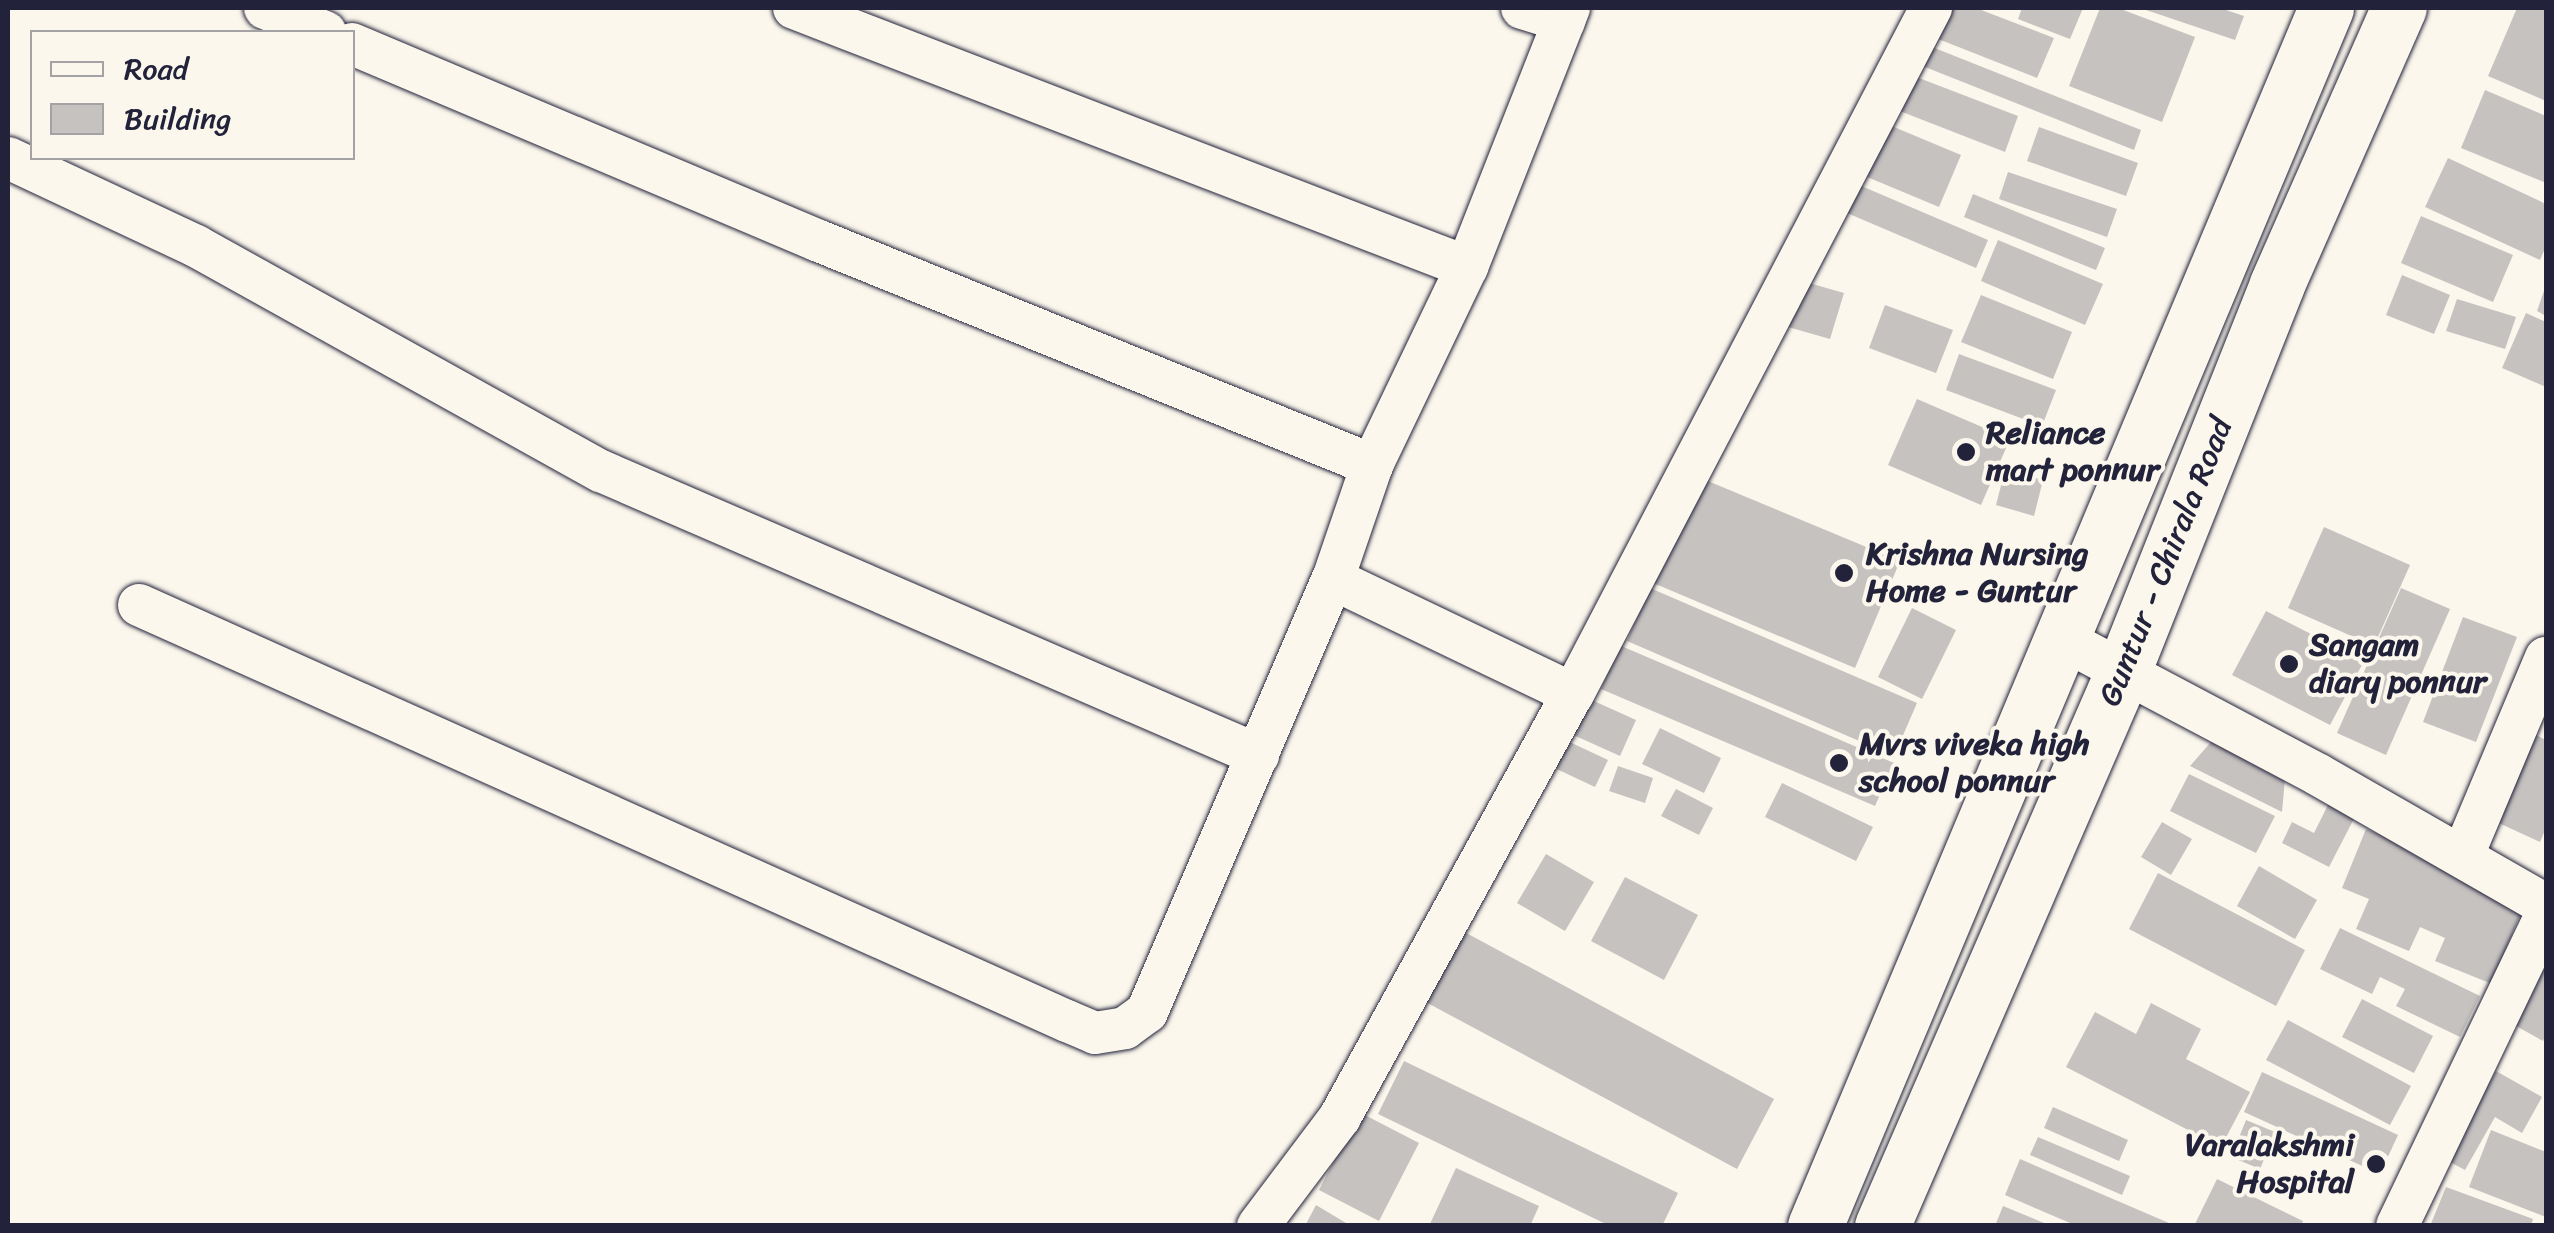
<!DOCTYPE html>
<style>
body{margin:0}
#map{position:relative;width:2554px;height:1233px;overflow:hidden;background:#fbf7ec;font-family:Sriracha,sans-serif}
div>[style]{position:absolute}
.building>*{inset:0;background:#c6c2c0}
.roads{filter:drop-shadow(0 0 2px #22223b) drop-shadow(0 0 2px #22223b)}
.street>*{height:42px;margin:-21px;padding:0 21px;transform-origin:21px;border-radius:21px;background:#fbf7ec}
.primary>*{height:55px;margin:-27.5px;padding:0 27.5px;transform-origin:27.5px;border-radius:27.5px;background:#fbf7ec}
.dots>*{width:28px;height:28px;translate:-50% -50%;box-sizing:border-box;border:5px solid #fbf7ec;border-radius:50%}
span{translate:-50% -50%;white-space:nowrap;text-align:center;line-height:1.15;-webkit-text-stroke:8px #fbf7ec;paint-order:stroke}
.poi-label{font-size:32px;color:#22223b;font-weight:700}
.left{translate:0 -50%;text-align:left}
.right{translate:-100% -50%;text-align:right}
.street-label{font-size:32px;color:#22223b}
.frame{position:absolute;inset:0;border:10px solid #22223b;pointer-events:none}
.legend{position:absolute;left:30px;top:30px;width:325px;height:130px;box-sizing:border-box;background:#fbf7ec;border:2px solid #a4a2a5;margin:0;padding:12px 18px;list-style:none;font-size:30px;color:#22223b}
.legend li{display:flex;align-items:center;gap:20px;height:50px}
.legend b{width:50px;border:2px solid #a4a2a5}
</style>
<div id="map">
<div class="building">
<div style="clip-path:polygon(1938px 8px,1976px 8px,2054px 38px,2037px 78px,1928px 35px)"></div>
<div style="clip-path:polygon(2022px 8px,2083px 8px,2070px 39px,2018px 19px)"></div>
<div style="clip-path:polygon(2100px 8px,2118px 8px,2195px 37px,2162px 122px,2069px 86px)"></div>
<div style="clip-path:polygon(2140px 8px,2220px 8px,2244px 16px,2235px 40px)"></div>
<div style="clip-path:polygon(2517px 8px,2546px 8px,2546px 101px,2488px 76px)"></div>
<div style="clip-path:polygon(1927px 45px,2141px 130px,2134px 150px,1920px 65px)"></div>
<div style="clip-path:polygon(1906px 73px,2018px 116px,2005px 152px,1892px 108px)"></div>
<div style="clip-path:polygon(2485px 90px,2546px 116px,2546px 183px,2461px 148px)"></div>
<div style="clip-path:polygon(1882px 122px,1961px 155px,1939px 207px,1860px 174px)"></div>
<div style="clip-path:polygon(2039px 127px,2138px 163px,2126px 196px,2027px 161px)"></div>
<div style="clip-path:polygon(2448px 158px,2546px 204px,2546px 246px,2540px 260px,2425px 207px)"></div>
<div style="clip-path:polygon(2008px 172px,2117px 209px,2107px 237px,1999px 199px)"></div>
<div style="clip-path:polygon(1859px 185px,1988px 240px,1976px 268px,1847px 213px)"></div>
<div style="clip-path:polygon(1973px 194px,2105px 248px,2096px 270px,1964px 217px)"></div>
<div style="clip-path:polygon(2421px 216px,2513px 255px,2493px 302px,2401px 263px)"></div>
<div style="clip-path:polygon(1998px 240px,2103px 284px,2085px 325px,1981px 281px)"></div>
<div style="clip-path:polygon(2402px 275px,2450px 295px,2434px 334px,2386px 315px)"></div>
<div style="clip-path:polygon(1802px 281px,1844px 293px,1830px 339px,1788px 327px)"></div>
<div style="clip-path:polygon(2546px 285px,2546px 316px,2537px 311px)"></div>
<div style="clip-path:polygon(1981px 295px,2072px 332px,2053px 379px,1961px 342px)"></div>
<div style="clip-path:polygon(2457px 299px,2516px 317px,2505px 349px,2446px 331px)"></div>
<div style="clip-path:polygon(1885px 305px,1953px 330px,1936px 373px,1869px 348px)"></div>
<div style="clip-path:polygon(2526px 313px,2546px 322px,2546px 387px,2502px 368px)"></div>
<div style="clip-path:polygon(1959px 354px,2056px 390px,2042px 426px,1946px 390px)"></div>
<div style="clip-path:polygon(1917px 399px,2010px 439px,1981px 505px,1888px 465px)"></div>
<div style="clip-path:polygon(2005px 470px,2043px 480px,2034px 516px,1996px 505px)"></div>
<div style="clip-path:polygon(1691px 474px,1900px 561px,1855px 668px,1646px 580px)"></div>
<div style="clip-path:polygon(2324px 527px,2410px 565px,2374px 646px,2288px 608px)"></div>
<div style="clip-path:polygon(1650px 588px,1917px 703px,1894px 756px,1627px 641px)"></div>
<div style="clip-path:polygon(2401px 588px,2450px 609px,2386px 755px,2337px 733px)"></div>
<div style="clip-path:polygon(1912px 608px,1956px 630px,1922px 699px,1878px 677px)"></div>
<div style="clip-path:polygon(2266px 611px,2364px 661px,2330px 725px,2232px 675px)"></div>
<div style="clip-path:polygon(2463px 617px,2517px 637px,2476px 742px,2423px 722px)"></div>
<div style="clip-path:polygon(1619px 645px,1894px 763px,1875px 806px,1601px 689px)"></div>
<div style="clip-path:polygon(1585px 697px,1636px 720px,1620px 756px,1569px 733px)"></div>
<div style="clip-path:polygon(1660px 728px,1721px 758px,1704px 793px,1642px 764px)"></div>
<div style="clip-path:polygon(2532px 733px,2546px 740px,2546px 828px,2540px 842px,2490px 819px)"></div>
<div style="clip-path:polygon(1559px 737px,1608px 760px,1595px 787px,1546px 764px)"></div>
<div style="clip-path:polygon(2211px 742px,2285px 779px,2282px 812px,2190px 766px)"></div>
<div style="clip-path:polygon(1618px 766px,1653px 778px,1645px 803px,1609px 791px)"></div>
<div style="clip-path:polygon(2189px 774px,2275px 816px,2256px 853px,2170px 811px)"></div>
<div style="clip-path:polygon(1782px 783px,1873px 827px,1856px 861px,1765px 817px)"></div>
<div style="clip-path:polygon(1676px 789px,1713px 808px,1699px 835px,1661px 816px)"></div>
<div style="clip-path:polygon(2334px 793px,2360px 807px,2329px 867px,2282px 843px,2292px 822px,2314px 833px)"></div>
<div style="clip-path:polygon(2162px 822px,2192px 839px,2171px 875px,2141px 857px)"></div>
<div style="clip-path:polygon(2366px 829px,2528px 895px,2492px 984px,2435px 961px,2445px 938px,2420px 927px,2409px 951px,2356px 929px,2369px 899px,2342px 888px)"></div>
<div style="clip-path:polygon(1546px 854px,1594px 882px,1565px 931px,1517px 903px)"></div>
<div style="clip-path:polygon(2259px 866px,2317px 900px,2295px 939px,2237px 906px)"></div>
<div style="clip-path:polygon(2158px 873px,2305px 950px,2276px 1006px,2129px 929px)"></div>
<div style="clip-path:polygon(1625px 877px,1698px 915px,1664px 980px,1591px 941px)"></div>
<div style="clip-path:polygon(2340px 928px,2480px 996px,2460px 1037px,2396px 1006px,2405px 989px,2380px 977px,2372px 994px,2320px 969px)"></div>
<div style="clip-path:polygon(1459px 929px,1774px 1099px,1737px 1169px,1420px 999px)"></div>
<div style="clip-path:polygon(2543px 967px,2546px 969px,2546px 1034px,2543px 1041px,2511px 1023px)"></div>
<div style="clip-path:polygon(2362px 999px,2433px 1036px,2414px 1073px,2342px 1037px)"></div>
<div style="clip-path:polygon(2151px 1003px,2201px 1029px,2186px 1059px,2250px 1092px,2221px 1147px,2066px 1067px,2095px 1012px,2136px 1034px)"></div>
<div style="clip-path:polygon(2288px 1020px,2411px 1086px,2390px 1125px,2266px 1060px)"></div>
<div style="clip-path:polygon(1404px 1061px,1678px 1193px,1662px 1226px,1610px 1226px,1378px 1114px)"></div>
<div style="clip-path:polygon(2496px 1071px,2542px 1097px,2522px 1133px,2495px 1117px,2465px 1170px,2446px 1160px)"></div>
<div style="clip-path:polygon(2262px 1072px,2398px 1135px,2380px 1174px,2244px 1112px)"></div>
<div style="clip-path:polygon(2053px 1107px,2128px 1140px,2119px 1161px,2044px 1128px)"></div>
<div style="clip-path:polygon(1359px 1112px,1419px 1143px,1379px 1221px,1319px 1190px)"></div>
<div style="clip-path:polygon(2246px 1120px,2275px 1132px,2260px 1169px,2231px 1157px)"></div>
<div style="clip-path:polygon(2491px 1130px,2546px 1152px,2546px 1217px,2469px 1187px)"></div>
<div style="clip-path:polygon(2038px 1137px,2130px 1176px,2122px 1195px,2030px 1155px)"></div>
<div style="clip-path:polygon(2020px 1159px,2176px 1226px,2077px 1226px,2005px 1195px)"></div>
<div style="clip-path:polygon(1456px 1168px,1539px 1206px,1530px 1226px,1429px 1226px)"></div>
<div style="clip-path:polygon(2217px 1179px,2303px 1221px,2301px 1226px,2194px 1226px)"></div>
<div style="clip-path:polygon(2446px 1187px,2533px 1219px,2531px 1226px,2430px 1226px)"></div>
<div style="clip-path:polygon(1316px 1205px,1351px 1226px,1305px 1226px)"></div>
<div style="clip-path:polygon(2003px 1206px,2049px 1225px,2049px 1226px,1995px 1226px)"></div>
</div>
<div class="roads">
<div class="street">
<div style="left:265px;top:8px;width:65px;rotate:21.8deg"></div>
<div style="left:794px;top:8px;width:721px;rotate:21.05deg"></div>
<div style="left:1522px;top:8px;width:44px;rotate:17.2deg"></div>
<div style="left:352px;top:44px;width:507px;rotate:22.87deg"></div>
<div style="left:819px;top:241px;width:597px;rotate:22.05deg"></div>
<div style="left:8px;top:158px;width:208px;rotate:25.1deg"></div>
<div style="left:196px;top:246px;width:463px;rotate:29.1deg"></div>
<div style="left:601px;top:471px;width:716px;rotate:23.38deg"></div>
<div style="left:1333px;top:579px;width:266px;rotate:25.6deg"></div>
<div style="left:139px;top:605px;width:1017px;rotate:24.15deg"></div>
<div style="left:1067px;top:1021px;width:30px;rotate:23deg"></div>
<div style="left:1095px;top:1033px;width:30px;rotate:-9deg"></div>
<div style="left:1125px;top:1028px;width:27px;rotate:-36deg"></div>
<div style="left:1147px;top:1012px;width:471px;rotate:-66.8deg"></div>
<div style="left:1333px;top:579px;width:120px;rotate:-71.1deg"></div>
<div style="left:1372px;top:465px;width:220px;rotate:-64.4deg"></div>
<div style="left:1467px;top:267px;width:278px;rotate:-68.5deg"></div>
<div style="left:2062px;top:639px;width:289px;rotate:27.9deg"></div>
<div style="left:2317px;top:774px;width:264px;rotate:29.8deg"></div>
<div style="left:2463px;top:855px;width:214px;rotate:-67.2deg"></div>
<div style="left:1258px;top:1226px;width:136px;rotate:-53deg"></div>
<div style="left:1340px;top:1117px;width:483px;rotate:-61.2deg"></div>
<div style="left:1573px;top:694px;width:774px;rotate:-62.44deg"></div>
<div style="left:2397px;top:1226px;width:345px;rotate:-64.4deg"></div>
</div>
<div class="primary">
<div style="left:1815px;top:1226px;width:1321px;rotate:-67.24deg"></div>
<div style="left:1882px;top:1226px;width:607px;rotate:-66.52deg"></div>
<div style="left:2124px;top:669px;width:414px;rotate:-68.3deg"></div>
<div style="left:2277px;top:284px;width:302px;rotate:-66.2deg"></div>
</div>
</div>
<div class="dots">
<div style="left:1966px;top:452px;background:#22223b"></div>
<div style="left:1844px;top:573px;background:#22223b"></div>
<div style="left:2289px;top:664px;background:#22223b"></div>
<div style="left:1839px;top:763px;background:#22223b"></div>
<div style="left:2376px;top:1164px;background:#22223b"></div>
</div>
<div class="poi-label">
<span class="left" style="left:1986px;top:452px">Reliance<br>mart ponnur</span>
<span class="left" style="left:1866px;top:573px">Krishna Nursing<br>Home - Guntur</span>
<span class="left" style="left:2309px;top:664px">Sangam<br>diary ponnur</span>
<span class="left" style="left:1859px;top:763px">Mvrs viveka high<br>school ponnur</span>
<span class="right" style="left:2354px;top:1164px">Varalakshmi<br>Hospital</span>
</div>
<div class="street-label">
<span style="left:2166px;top:562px;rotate:-68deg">Guntur - Chirala Road</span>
</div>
<div class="frame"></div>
<ul class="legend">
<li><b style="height:12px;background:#fbf7ec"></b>Road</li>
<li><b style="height:28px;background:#c6c2c0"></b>Building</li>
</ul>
</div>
